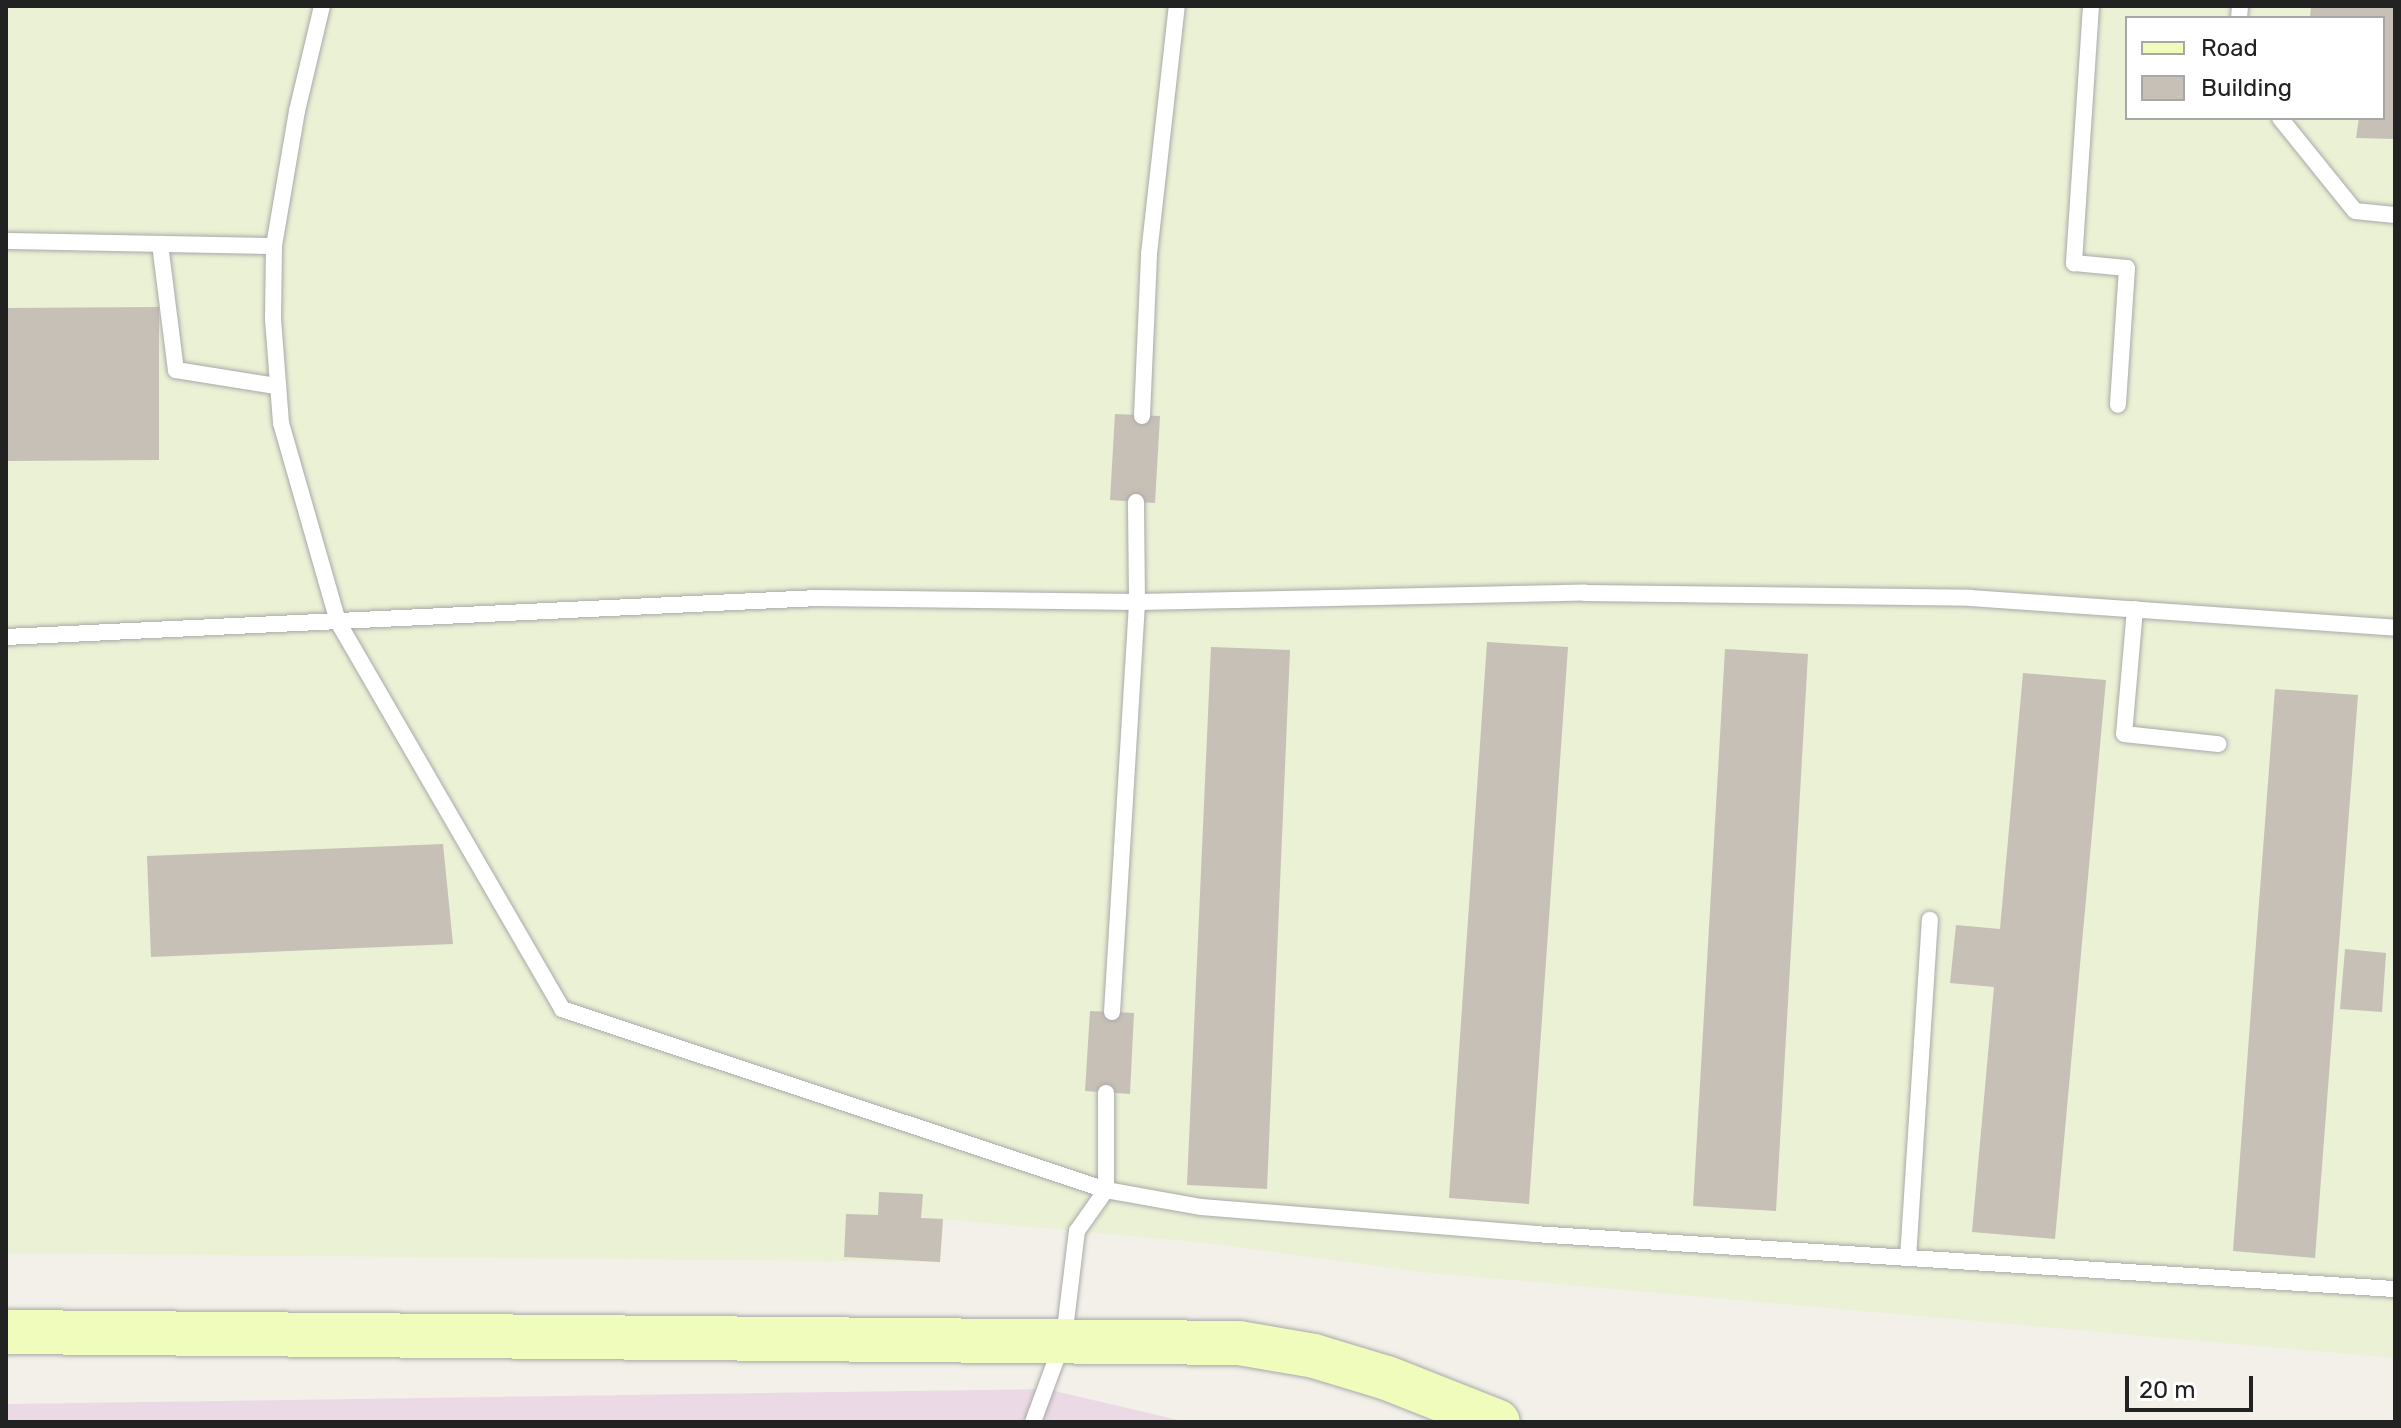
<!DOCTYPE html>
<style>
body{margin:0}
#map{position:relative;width:2401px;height:1428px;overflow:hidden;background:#f2f0e8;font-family:Rubik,sans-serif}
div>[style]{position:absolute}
.industrial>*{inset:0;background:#ebdae6}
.farmland>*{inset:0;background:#eaf1d4}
.building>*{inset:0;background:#c7c0b7}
.roads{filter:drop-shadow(0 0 2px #a9a9a9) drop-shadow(0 0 2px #a9a9a9)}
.lane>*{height:16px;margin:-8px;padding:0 8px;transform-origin:8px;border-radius:8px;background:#fff}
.secondary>*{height:44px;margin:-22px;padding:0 22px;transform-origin:22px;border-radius:22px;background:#f0fcbc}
span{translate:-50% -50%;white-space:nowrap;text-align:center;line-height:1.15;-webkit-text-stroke:6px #fff;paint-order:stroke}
.frame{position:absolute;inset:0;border:8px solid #222;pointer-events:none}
.legend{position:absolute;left:2125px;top:16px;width:260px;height:104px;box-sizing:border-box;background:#fff;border:2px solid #a7a7a7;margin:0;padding:10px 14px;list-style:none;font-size:24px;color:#222}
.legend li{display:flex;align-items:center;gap:16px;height:40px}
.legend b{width:40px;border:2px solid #a7a7a7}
.scale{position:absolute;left:2125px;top:1376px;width:128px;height:36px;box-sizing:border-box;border:4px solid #222;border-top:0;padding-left:10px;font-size:24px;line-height:28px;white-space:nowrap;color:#222;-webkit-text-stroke:6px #fff;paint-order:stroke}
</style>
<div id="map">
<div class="industrial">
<div style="clip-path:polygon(1046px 1389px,1187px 1422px,6px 1422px,6px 1404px)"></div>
</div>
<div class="farmland">
<div style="clip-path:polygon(evenodd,6px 6px,2395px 6px,2395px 1358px,1422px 1272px,1208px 1243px,943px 1219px,940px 1262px,6px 1253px,6px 6px,2127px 18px,2383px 18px,2383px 118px,2127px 118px,2127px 18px)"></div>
</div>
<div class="building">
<div style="clip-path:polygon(2311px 6px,2395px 6px,2395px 139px,2356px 138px,2359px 118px,2383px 118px,2383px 18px,2310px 18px)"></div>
<div style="clip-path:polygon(159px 307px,159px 460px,6px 461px,6px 308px)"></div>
<div style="clip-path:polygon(1115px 414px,1160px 416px,1155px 503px,1110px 500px)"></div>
<div style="clip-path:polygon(1487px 642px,1568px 647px,1529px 1204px,1449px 1198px)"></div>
<div style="clip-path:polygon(1211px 647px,1290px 650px,1267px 1189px,1187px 1185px)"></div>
<div style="clip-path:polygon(1725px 649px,1808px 654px,1776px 1211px,1693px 1206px)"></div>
<div style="clip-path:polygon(2023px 673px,2106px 680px,2055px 1239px,1972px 1232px,1994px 987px,1950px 983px,1956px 925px,2000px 929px)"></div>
<div style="clip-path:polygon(2275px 689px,2358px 695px,2315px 1258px,2233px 1251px)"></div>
<div style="clip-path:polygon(443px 844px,453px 944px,151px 957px,147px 856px)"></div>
<div style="clip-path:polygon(2345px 949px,2386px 953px,2382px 1012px,2340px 1009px)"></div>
<div style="clip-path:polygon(1090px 1011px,1134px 1013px,1130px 1094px,1085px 1091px)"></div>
<div style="clip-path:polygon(879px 1192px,923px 1194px,921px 1218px,943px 1219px,940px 1262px,844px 1257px,846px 1214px,878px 1215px)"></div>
</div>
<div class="roads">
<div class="lane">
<div style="left:322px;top:6px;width:108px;rotate:103.4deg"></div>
<div style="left:297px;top:111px;width:137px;rotate:99.7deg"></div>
<div style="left:274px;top:246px;width:73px;rotate:90.8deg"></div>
<div style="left:273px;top:319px;width:104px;rotate:85.6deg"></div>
<div style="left:281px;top:423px;width:207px;rotate:74deg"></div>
<div style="left:338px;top:622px;width:447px;rotate:59.9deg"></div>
<div style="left:562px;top:1009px;width:573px;rotate:18.4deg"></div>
<div style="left:1106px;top:1190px;width:97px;rotate:10.1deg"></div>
<div style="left:1201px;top:1207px;width:334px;rotate:4.6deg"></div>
<div style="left:1534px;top:1234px;width:863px;rotate:3.66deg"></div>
<div style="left:2091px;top:6px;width:258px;rotate:93.8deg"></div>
<div style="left:2074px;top:263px;width:53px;rotate:5.4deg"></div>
<div style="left:2127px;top:268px;width:137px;rotate:93.8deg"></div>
<div style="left:2239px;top:18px;width:12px;rotate:-85deg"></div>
<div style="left:2280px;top:118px;width:119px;rotate:51.1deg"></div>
<div style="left:2355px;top:211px;width:40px;rotate:5.7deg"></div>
<div style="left:6px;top:241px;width:268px;rotate:1.1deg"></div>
<div style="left:160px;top:244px;width:127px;rotate:82.8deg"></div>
<div style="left:176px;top:370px;width:101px;rotate:9.1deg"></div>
<div style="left:1142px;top:416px;width:162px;rotate:-87.5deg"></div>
<div style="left:1149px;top:254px;width:250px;rotate:-83.6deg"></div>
<div style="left:2135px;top:609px;width:125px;rotate:95deg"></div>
<div style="left:2124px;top:734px;width:95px;rotate:6.1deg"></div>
<div style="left:6px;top:637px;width:813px;rotate:-2.75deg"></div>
<div style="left:818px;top:598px;width:319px;rotate:0.7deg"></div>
<div style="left:1137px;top:602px;width:448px;rotate:-1.2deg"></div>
<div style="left:1585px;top:593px;width:386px;rotate:0.7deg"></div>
<div style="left:1971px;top:598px;width:425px;rotate:4deg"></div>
<div style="left:1112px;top:1012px;width:411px;rotate:-86.5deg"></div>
<div style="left:1137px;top:602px;width:100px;rotate:-90.6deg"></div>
<div style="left:1908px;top:1258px;width:339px;rotate:-86.3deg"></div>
<div style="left:1033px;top:1422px;width:90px;rotate:-69.7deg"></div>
<div style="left:1064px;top:1338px;width:108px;rotate:-83.1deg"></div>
<div style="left:1077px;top:1231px;width:50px;rotate:-54.7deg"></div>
<div style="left:1106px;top:1190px;width:97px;rotate:-90deg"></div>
</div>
<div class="secondary">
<div style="left:6px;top:1332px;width:1233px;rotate:0.51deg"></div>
<div style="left:1239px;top:1343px;width:76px;rotate:9.8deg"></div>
<div style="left:1314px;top:1356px;width:76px;rotate:16.8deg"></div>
<div style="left:1387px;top:1378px;width:119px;rotate:21.6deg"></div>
</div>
</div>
<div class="frame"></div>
<ul class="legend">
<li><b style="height:10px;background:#f0fcbc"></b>Road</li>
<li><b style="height:22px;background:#c7c0b7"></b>Building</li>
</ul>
<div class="scale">20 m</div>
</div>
